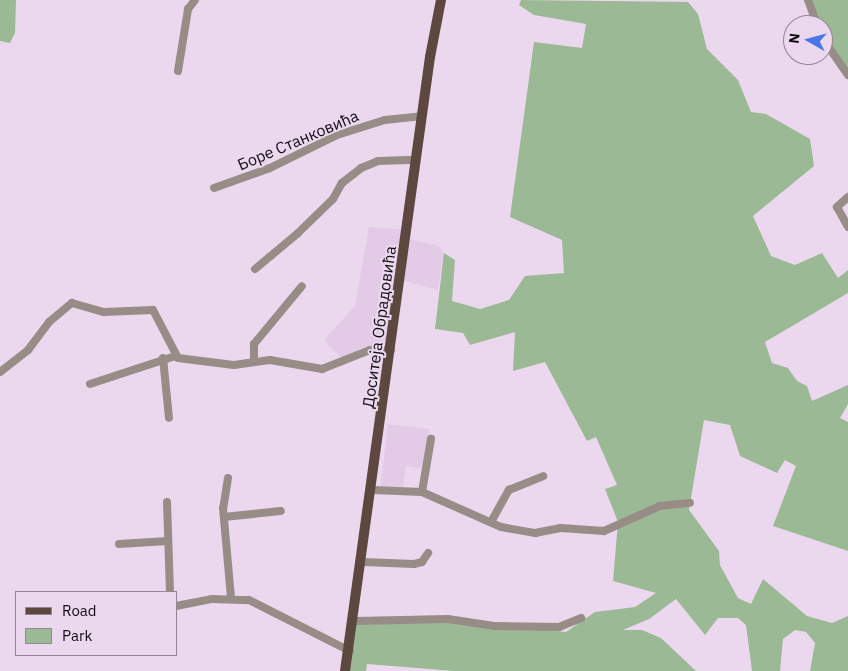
<!DOCTYPE html>
<meta charset="utf-8">
<style>
body{margin:0}
#map{position:relative;width:848px;height:671px;overflow:hidden;background:#ebd8ef;font-family:"IBM Plex Sans",sans-serif}
div>[style]{position:absolute}
.built>*{inset:0;background:#e3cae7}
.green>*{inset:0;background:#9cb996}
.minor>*{height:8px;margin:-4px;padding:0 4px;transform-origin:4px;border-radius:4px;background:#988c86}
.major>*{height:10px;margin:-5px;padding:0 5px;transform-origin:5px;border-radius:5px;background:#5c483f}
span{translate:-50% -50%;white-space:nowrap;text-align:center;line-height:1.15;-webkit-text-stroke:4px #ebd8ef;paint-order:stroke}
.street-label{font-size:16px;color:#110b12}
.legend{position:absolute;left:15px;top:591px;width:162px;height:65px;box-sizing:border-box;background:#ebd8ef;border:1px solid #948697;margin:0;padding:6px 9px;list-style:none;font-size:15px;color:#110b12}
.legend li{display:flex;align-items:center;gap:10px;height:25px}
.legend b{width:25px;border:1px solid #948697}
.north{position:absolute;left:783px;top:15px;width:50px;height:50px;box-sizing:border-box;background:#ebd8ef;border:1px solid #948697;border-radius:50%;rotate:277deg;font-size:14px;font-weight:700;line-height:20px;text-align:center;color:#110b12}
.north::after{content:'';display:block;margin:auto;width:18px;height:22px;background:#4a75e8;clip-path:polygon(50% 0,100% 100%,50% 72%,0 100%)}
</style>
<div id="map">
<div class="built">
<div style="clip-path:polygon(369px 227px,407px 230px,406px 238px,439px 246px,444px 253px,438px 290px,401px 280px,391px 350px,370px 350px,343px 360px,324px 340px,355px 306px)"></div>
<div style="clip-path:polygon(388px 424px,429px 429px,425px 469px,406px 466px,402px 491px,380px 490px)"></div>
</div>
<div class="green">
<div style="clip-path:polygon(0 0,16px 0,15px 33px,10px 43px,0 41px)"></div>
<div style="clip-path:polygon(521px 0,688px 2px,698px 14px,707px 49px,738px 80px,751px 112px,766px 114px,810px 139px,814px 166px,753px 216px,771px 256px,795px 265px,822px 253px,838px 278px,848px 270px,848px 293px,765px 342px,772px 363px,788px 368px,797px 381px,807px 386px,812px 401px,848px 385px,848px 404px,840px 418px,848px 422px,848px 551px,773px 526px,796px 466px,785px 460px,777px 473px,740px 456px,730px 425px,704px 420px,689px 510px,719px 551px,720px 565px,738px 598px,751px 604px,763px 579px,807px 616px,832px 623px,848px 616px,848px 671px,810px 671px,815px 643px,806px 632px,795px 630px,783px 639px,780px 671px,752px 671px,746px 625px,738px 618px,718px 618px,705px 635px,676px 599px,649px 619px,623px 630px,642px 630px,661px 638px,696px 671px,454px 671px,367px 664px,366px 671px,345px 671px,355px 621px,448px 619px,566px 632px,595px 612px,635px 607px,656px 593px,613px 581px,618px 522px,605px 489px,617px 485px,596px 437px,587px 441px,545px 362px,513px 371px,515px 332px,470px 345px,463px 333px,435px 329px,444px 253px,455px 260px,452px 301px,480px 309px,509px 300px,525px 276px,564px 273px,562px 240px,510px 217px,534px 42px,582px 48px,586px 24px,534px 15px,519px 5px)"></div>
<div style="clip-path:polygon(808px 0,848px 0,848px 75px,823px 39px,823px 25px,817px 25px)"></div>
</div>
<div class="minor">
<div style="left:808px;top:0;width:27px;rotate:70deg"></div>
<div style="left:823px;top:39px;width:44px;rotate:55.2deg"></div>
<div style="left:178px;top:71px;width:63px;rotate:-80.8deg"></div>
<div style="left:188px;top:9px;width:11px;rotate:-52deg"></div>
<div style="left:214px;top:188px;width:59px;rotate:-19.7deg"></div>
<div style="left:270px;top:168px;width:75px;rotate:-26.2deg"></div>
<div style="left:337px;top:135px;width:50px;rotate:-17.4deg"></div>
<div style="left:385px;top:120px;width:37px;rotate:-6deg"></div>
<div style="left:848px;top:197px;width:15px;rotate:138deg"></div>
<div style="left:837px;top:207px;width:23px;rotate:61deg"></div>
<div style="left:255px;top:269px;width:55px;rotate:-39.8deg"></div>
<div style="left:297px;top:234px;width:50px;rotate:-44.2deg"></div>
<div style="left:333px;top:199px;width:18px;rotate:-61deg"></div>
<div style="left:342px;top:183px;width:24px;rotate:-38deg"></div>
<div style="left:361px;top:168px;width:18px;rotate:-22deg"></div>
<div style="left:378px;top:161px;width:38px;rotate:-2deg"></div>
<div style="left:163px;top:358px;width:60px;rotate:84.3deg"></div>
<div style="left:254px;top:359px;width:15px;rotate:-90deg"></div>
<div style="left:254px;top:344px;width:75px;rotate:-50.4deg"></div>
<div style="left:0;top:372px;width:36px;rotate:-38deg"></div>
<div style="left:28px;top:350px;width:35px;rotate:-53deg"></div>
<div style="left:49px;top:322px;width:30px;rotate:-40deg"></div>
<div style="left:72px;top:303px;width:33px;rotate:16deg"></div>
<div style="left:104px;top:312px;width:49px;rotate:-2.3deg"></div>
<div style="left:153px;top:310px;width:54px;rotate:62.5deg"></div>
<div style="left:178px;top:358px;width:56px;rotate:7.1deg"></div>
<div style="left:234px;top:365px;width:36px;rotate:-8deg"></div>
<div style="left:270px;top:360px;width:53px;rotate:9.8deg"></div>
<div style="left:322px;top:369px;width:52px;rotate:-21.6deg"></div>
<div style="left:370px;top:350px;width:21px"></div>
<div style="left:90px;top:384px;width:89px;rotate:-18.2deg"></div>
<div style="left:228px;top:478px;width:30px;rotate:99deg"></div>
<div style="left:223px;top:508px;width:90px;rotate:84.9deg"></div>
<div style="left:373px;top:490px;width:49px;rotate:2.3deg"></div>
<div style="left:422px;top:492px;width:86px;rotate:23.9deg"></div>
<div style="left:501px;top:527px;width:35px;rotate:10deg"></div>
<div style="left:535px;top:533px;width:26px;rotate:-11deg"></div>
<div style="left:561px;top:528px;width:43px;rotate:4deg"></div>
<div style="left:604px;top:531px;width:61px;rotate:-24.1deg"></div>
<div style="left:660px;top:506px;width:30px;rotate:-6deg"></div>
<div style="left:422px;top:492px;width:54px;rotate:-80.4deg"></div>
<div style="left:167px;top:502px;width:90px;rotate:88.1deg"></div>
<div style="left:224px;top:517px;width:57px;rotate:-6deg"></div>
<div style="left:491px;top:522px;width:37px;rotate:-61deg"></div>
<div style="left:509px;top:490px;width:37px;rotate:-22deg"></div>
<div style="left:119px;top:544px;width:49px;rotate:-3.5deg"></div>
<div style="left:363px;top:562px;width:51px;rotate:2.2deg"></div>
<div style="left:414px;top:564px;width:8px;rotate:-14deg"></div>
<div style="left:422px;top:562px;width:11px;rotate:-56deg"></div>
<div style="left:176px;top:606px;width:37px;rotate:-11deg"></div>
<div style="left:212px;top:599px;width:37px;rotate:2deg"></div>
<div style="left:249px;top:600px;width:113px;rotate:26.8deg"></div>
<div style="left:355px;top:621px;width:93px;rotate:-1.2deg"></div>
<div style="left:448px;top:619px;width:48px;rotate:8.5deg"></div>
<div style="left:495px;top:626px;width:64px;rotate:0.9deg"></div>
<div style="left:559px;top:627px;width:24px;rotate:-22deg"></div>
</div>
<div class="major">
<div style="left:345px;top:671px;width:620px;rotate:-82.12deg"></div>
<div style="left:430px;top:57px;width:58px;rotate:-79.1deg"></div>
</div>
<div class="street-label">
<span style="left:298px;top:140px;rotate:-23deg">Боре Станковића</span>
<span style="left:379px;top:327px;rotate:-82deg">Доситеја Обрадовића</span>
</div>
<ul class="legend">
<li><b style="height:6px;background:#5c483f"></b>Road</li>
<li><b style="height:14px;background:#9cb996"></b>Park</li>
</ul>
<div class="north">N</div>
</div>
